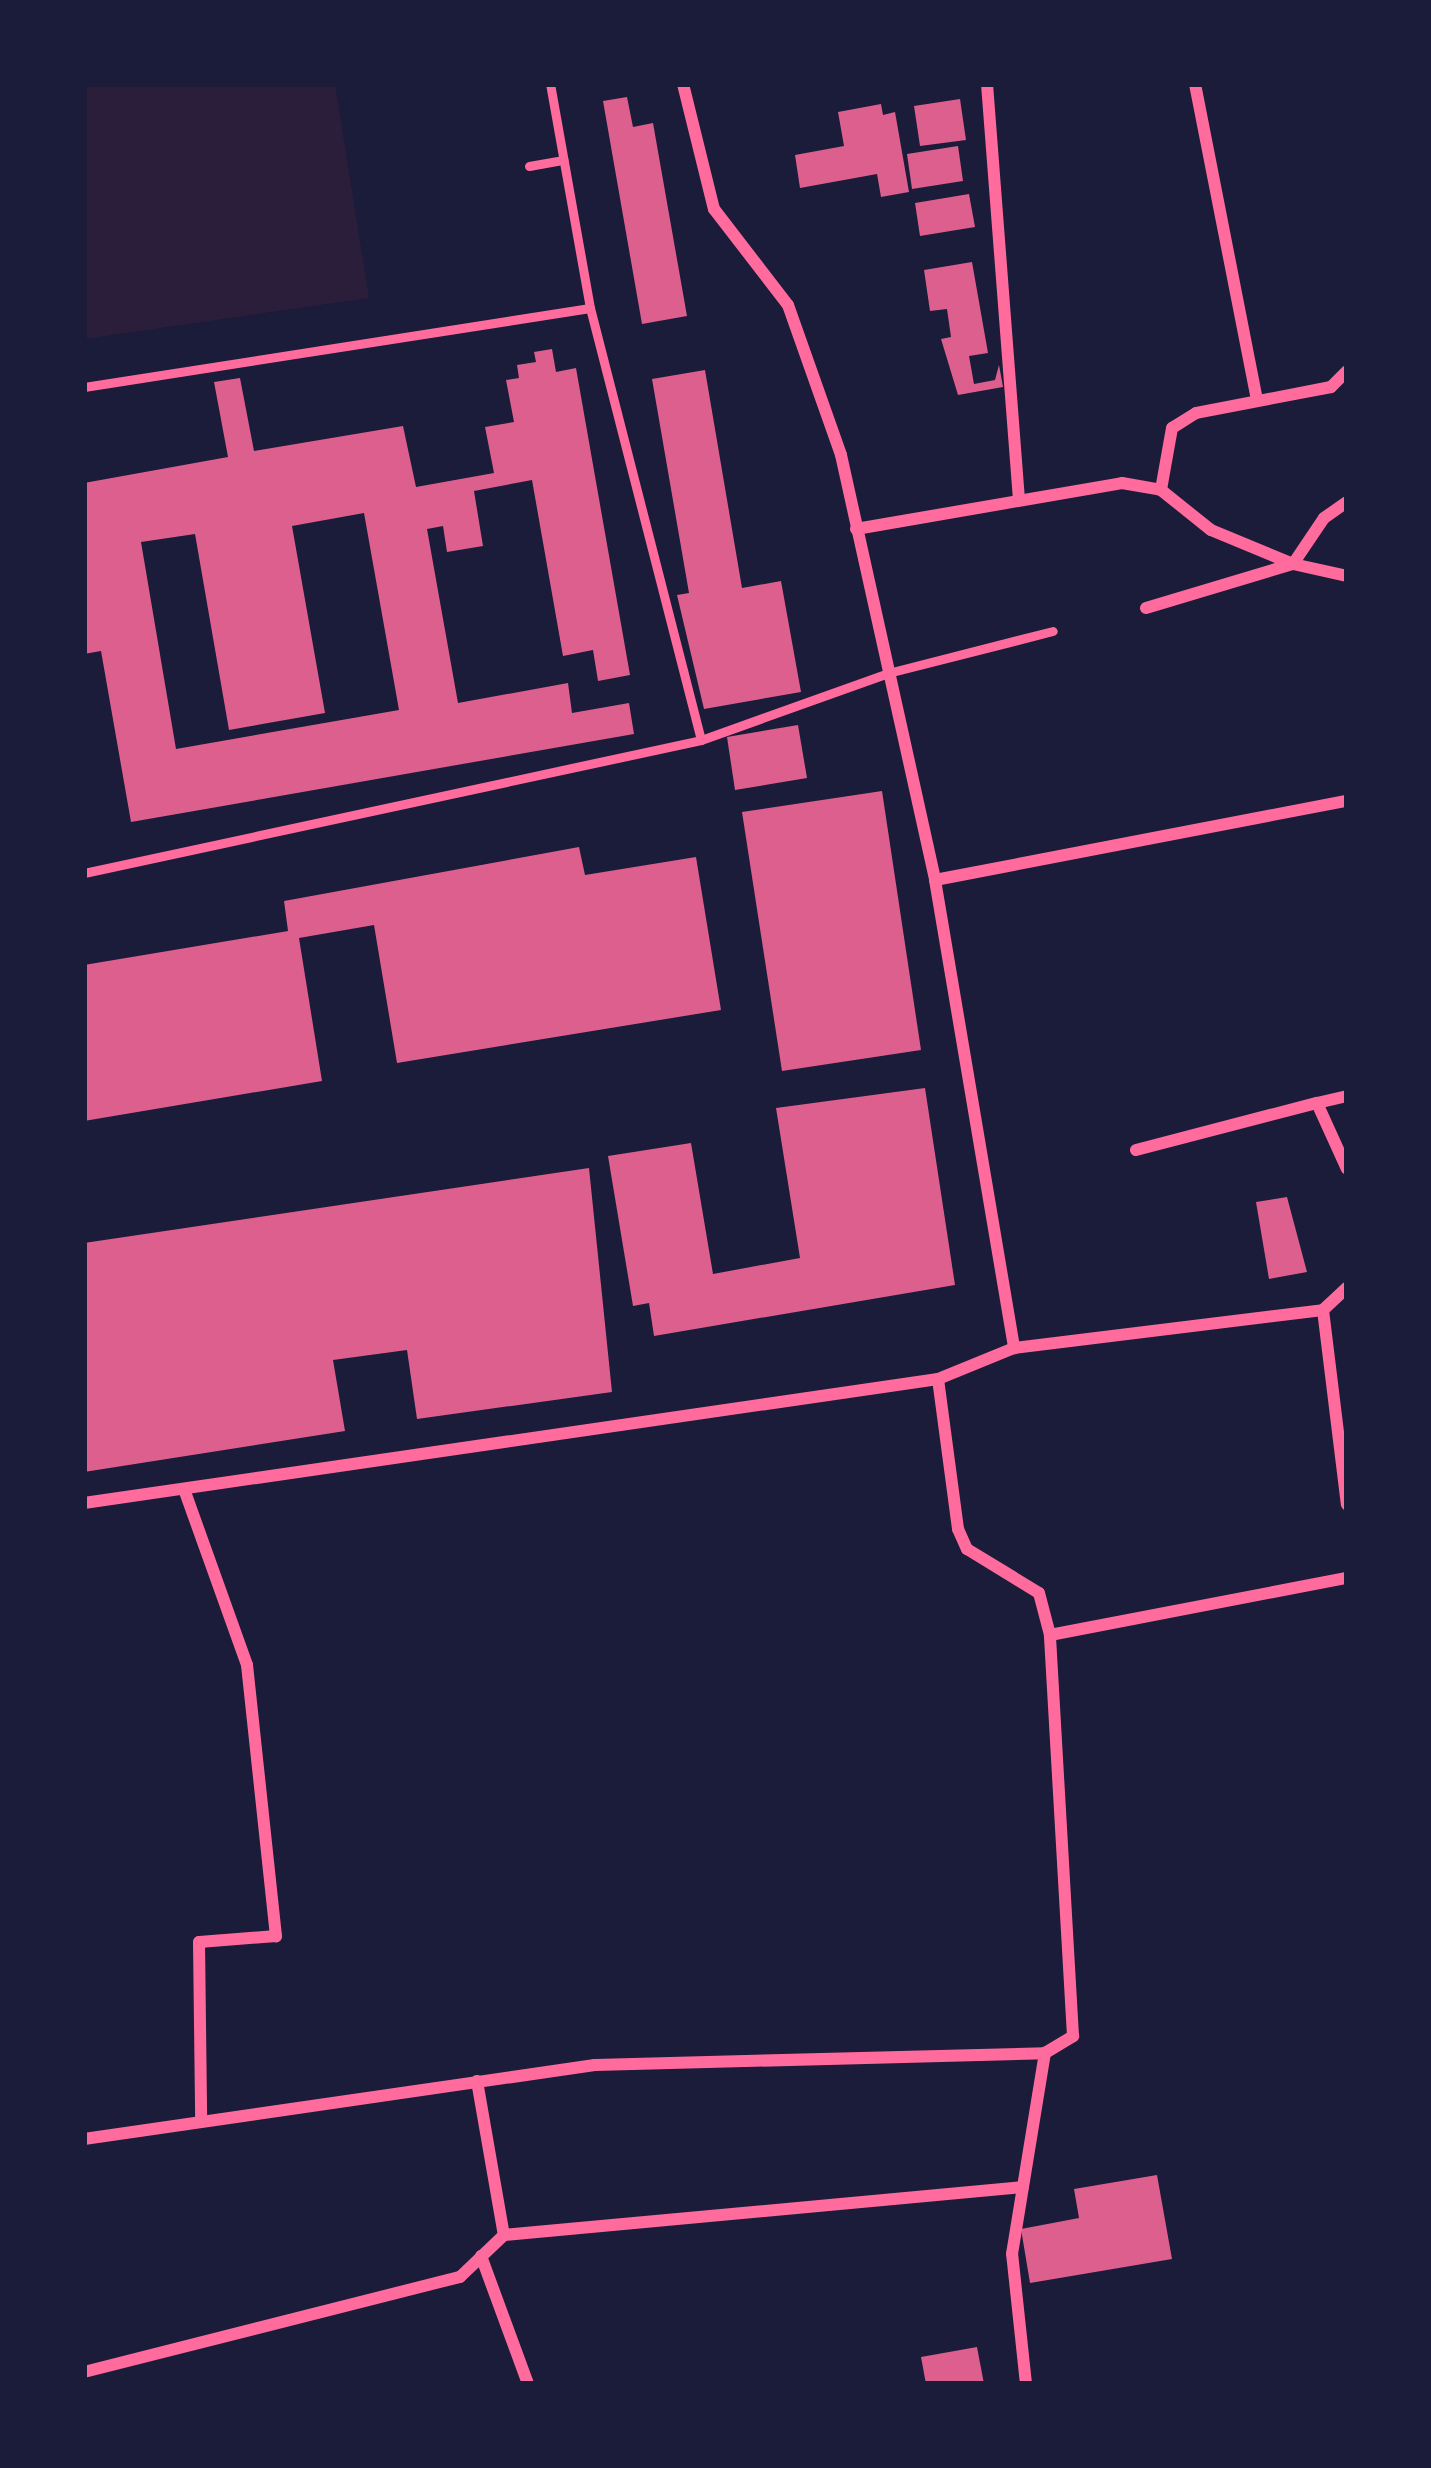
<!DOCTYPE html>
<style>
body{margin:0}
#map{position:relative;width:1431px;height:2468px;overflow:hidden;background:#1b1b3a;font-family:"Alegreya Sans",sans-serif}
div>[style]{position:absolute}
.green>*{inset:0;background:#2a1e3b}
.building>*{inset:0;background:#dd5f8e}
.service>*{height:9px;margin:-4.5px;padding:0 4.5px;transform-origin:4.5px;border-radius:4.5px;background:#ff6b9d}
.minor>*{height:12px;margin:-6px;padding:0 6px;transform-origin:6px;border-radius:6px;background:#ff6b9d}
span{translate:-50% -50%;white-space:nowrap;text-align:center;line-height:1.15;-webkit-text-stroke:9px #1b1b3a;paint-order:stroke}
.frame{position:absolute;inset:0;border:87px solid #1b1b3a;pointer-events:none}
</style>
<div id="map">
<div class="green">
<div style="clip-path:polygon(84px 84px,335px 84px,369px 298px,84px 339px)"></div>
</div>
<div class="building">
<div style="clip-path:polygon(627px 97px,633px 127px,653px 123px,687px 316px,642px 324px,603px 101px)"></div>
<div style="clip-path:polygon(960px 99px,966px 140px,920px 146px,914px 106px)"></div>
<div style="clip-path:polygon(881px 104px,883px 115px,895px 112px,909px 192px,881px 197px,877px 174px,800px 188px,795px 155px,844px 146px,838px 112px)"></div>
<div style="clip-path:polygon(958px 146px,963px 181px,912px 189px,907px 154px)"></div>
<div style="clip-path:polygon(969px 194px,975px 227px,920px 236px,915px 203px)"></div>
<div style="clip-path:polygon(972px 262px,988px 353px,969px 356px,974px 384px,995px 380px,999px 365px,1003px 387px,958px 395px,941px 339px,951px 337px,947px 309px,930px 311px,924px 270px)"></div>
<div style="clip-path:polygon(evenodd,552px 349px,556px 372px,576px 368px,630px 675px,598px 681px,593px 650px,563px 656px,532px 480px,474px 491px,483px 546px,447px 552px,443px 526px,427px 529px,458px 703px,568px 683px,572px 713px,629px 703px,634px 734px,131px 822px,101px 651px,84px 654px,84px 483px,228px 457px,214px 382px,240px 378px,254px 451px,403px 426px,416px 487px,494px 473px,485px 427px,514px 422px,506px 380px,519px 378px,517px 365px,536px 362px,534px 352px,552px 349px,364px 513px,399px 710px,176px 749px,141px 542px,195px 534px,229px 730px,325px 713px,292px 526px,364px 513px)"></div>
<div style="clip-path:polygon(705px 370px,742px 588px,781px 581px,801px 692px,704px 709px,677px 595px,689px 593px,652px 379px)"></div>
<div style="clip-path:polygon(798px 725px,807px 778px,735px 790px,727px 737px)"></div>
<div style="clip-path:polygon(882px 791px,921px 1050px,782px 1071px,742px 812px)"></div>
<div style="clip-path:polygon(579px 847px,585px 875px,696px 857px,721px 1010px,397px 1063px,374px 925px,299px 938px,322px 1081px,84px 1121px,84px 965px,288px 931px,284px 901px)"></div>
<div style="clip-path:polygon(925px 1088px,955px 1285px,654px 1336px,649px 1303px,633px 1306px,608px 1156px,691px 1143px,713px 1274px,800px 1258px,776px 1108px)"></div>
<div style="clip-path:polygon(589px 1168px,612px 1392px,417px 1419px,407px 1350px,333px 1360px,345px 1431px,84px 1472px,84px 1243px)"></div>
<div style="clip-path:polygon(1287px 1197px,1307px 1272px,1269px 1279px,1256px 1202px)"></div>
<div style="clip-path:polygon(1157px 2175px,1172px 2259px,1030px 2283px,1021px 2229px,1079px 2218px,1074px 2189px)"></div>
<div style="clip-path:polygon(977px 2347px,984px 2384px,926px 2384px,921px 2357px)"></div>
</div>
<div class="service">
<div style="left:529px;top:166px;width:35px;rotate:-10deg"></div>
<div style="left:84px;top:387px;width:512px;rotate:-8.87deg"></div>
<div style="left:701px;top:740px;width:199px;rotate:-19.7deg"></div>
<div style="left:888px;top:673px;width:170px;rotate:-14.3deg"></div>
<div style="left:84px;top:873px;width:631px;rotate:-12.16deg"></div>
<div style="left:701px;top:740px;width:446px;rotate:-104.4deg"></div>
<div style="left:590px;top:308px;width:228px;rotate:-100.1deg"></div>
</div>
<div class="minor">
<div style="left:683px;top:84px;width:129px;rotate:76.1deg"></div>
<div style="left:714px;top:209px;width:121px;rotate:52.4deg"></div>
<div style="left:788px;top:305px;width:159px;rotate:70.5deg"></div>
<div style="left:841px;top:455px;width:435px;rotate:77.5deg"></div>
<div style="left:935px;top:880px;width:475px;rotate:80.4deg"></div>
<div style="left:1014px;top:1348px;width:311px;rotate:-7deg"></div>
<div style="left:1323px;top:1310px;width:33px;rotate:-43deg"></div>
<div style="left:987px;top:84px;width:415px;rotate:85.6deg"></div>
<div style="left:1195px;top:84px;width:318px;rotate:78.9deg"></div>
<div style="left:1347px;top:371px;width:23px;rotate:135deg"></div>
<div style="left:1331px;top:387px;width:137px;rotate:169.1deg"></div>
<div style="left:1196px;top:413px;width:28px;rotate:148deg"></div>
<div style="left:1172px;top:428px;width:63px;rotate:100.1deg"></div>
<div style="left:1161px;top:490px;width:64px;rotate:38.7deg"></div>
<div style="left:1211px;top:530px;width:89px;rotate:22.5deg"></div>
<div style="left:1293px;top:564px;width:55px;rotate:-56deg"></div>
<div style="left:1324px;top:518px;width:28px;rotate:-35deg"></div>
<div style="left:856px;top:529px;width:270px;rotate:-9.8deg"></div>
<div style="left:1122px;top:483px;width:40px;rotate:10deg"></div>
<div style="left:1146px;top:608px;width:153px;rotate:-16.7deg"></div>
<div style="left:1293px;top:564px;width:55px;rotate:12.5deg"></div>
<div style="left:935px;top:880px;width:420px;rotate:-10.9deg"></div>
<div style="left:1317px;top:1103px;width:31px;rotate:-13deg"></div>
<div style="left:1136px;top:1150px;width:187px;rotate:-14.6deg"></div>
<div style="left:1317px;top:1103px;width:72px;rotate:65.6deg"></div>
<div style="left:1323px;top:1310px;width:196px;rotate:83deg"></div>
<div style="left:1014px;top:1348px;width:82px;rotate:157.8deg"></div>
<div style="left:938px;top:1379px;width:151px;rotate:82.4deg"></div>
<div style="left:958px;top:1529px;width:22px;rotate:66deg"></div>
<div style="left:967px;top:1549px;width:84px;rotate:31.4deg"></div>
<div style="left:1039px;top:1593px;width:43px;rotate:75.3deg"></div>
<div style="left:1050px;top:1635px;width:302px;rotate:-10.9deg"></div>
<div style="left:184px;top:1489px;width:187px;rotate:70.3deg"></div>
<div style="left:247px;top:1665px;width:273px;rotate:83.9deg"></div>
<div style="left:276px;top:1936px;width:77px;rotate:175.5deg"></div>
<div style="left:199px;top:1942px;width:176px;rotate:89.3deg"></div>
<div style="left:84px;top:1503px;width:863px;rotate:-8.26deg"></div>
<div style="left:477px;top:2081px;width:156px;rotate:80.1deg"></div>
<div style="left:84px;top:2139px;width:516px;rotate:-8.24deg"></div>
<div style="left:595px;top:2065px;width:450px;rotate:-1.5deg"></div>
<div style="left:1045px;top:2053px;width:33px;rotate:-31deg"></div>
<div style="left:1073px;top:2036px;width:402px;rotate:-93.3deg"></div>
<div style="left:481px;top:2256px;width:136px;rotate:69.8deg"></div>
<div style="left:84px;top:2372px;width:388px;rotate:-14.2deg"></div>
<div style="left:460px;top:2277px;width:61px;rotate:-43.7deg"></div>
<div style="left:504px;top:2235px;width:521px;rotate:-5.28deg"></div>
<div style="left:1026px;top:2384px;width:131px;rotate:-96.1deg"></div>
<div style="left:1012px;top:2254px;width:204px;rotate:-80.7deg"></div>
</div>
<div class="frame"></div>
</div>
